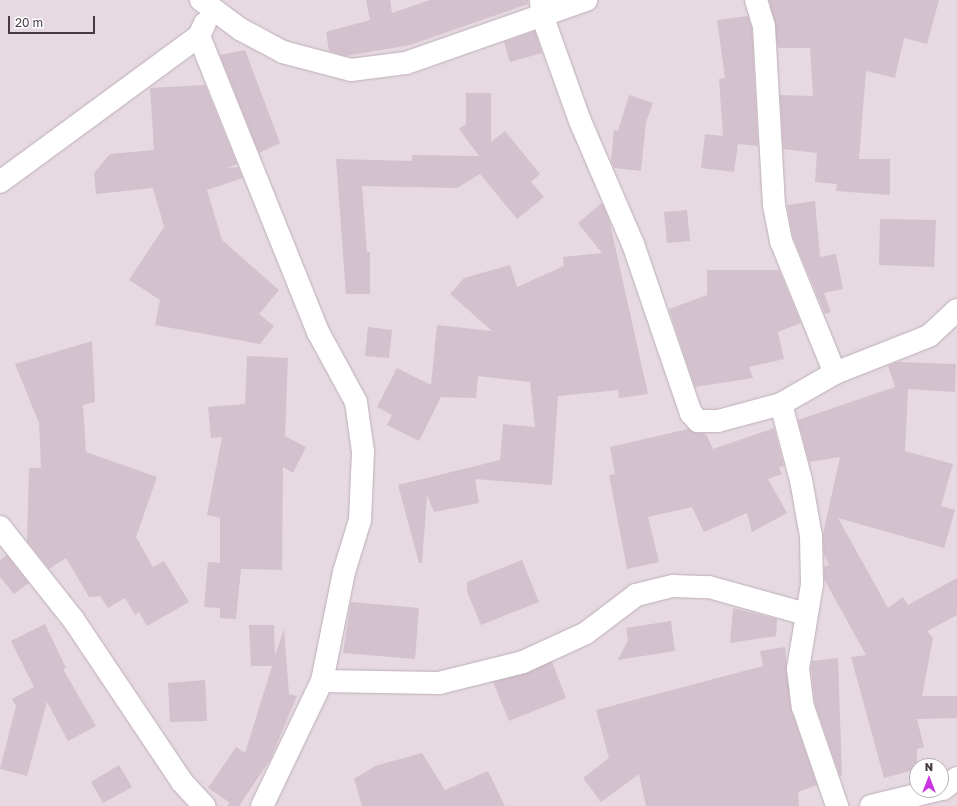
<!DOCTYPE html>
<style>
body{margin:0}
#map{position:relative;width:957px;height:806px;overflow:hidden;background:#f3eaef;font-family:"Golos Text",sans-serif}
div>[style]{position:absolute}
.residential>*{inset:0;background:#e6d9e1}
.building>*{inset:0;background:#d3c1cd}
.roads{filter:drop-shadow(0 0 1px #bdaeb8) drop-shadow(0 0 1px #bdaeb8)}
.street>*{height:22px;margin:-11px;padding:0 11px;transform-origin:11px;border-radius:11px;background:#fff}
span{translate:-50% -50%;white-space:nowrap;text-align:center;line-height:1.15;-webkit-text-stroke:4px #fff;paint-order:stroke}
.north{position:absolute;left:909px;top:758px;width:40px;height:40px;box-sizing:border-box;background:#fff;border:1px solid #b5b0b3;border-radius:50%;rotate:0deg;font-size:11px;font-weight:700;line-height:16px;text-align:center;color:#463942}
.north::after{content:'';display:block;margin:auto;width:14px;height:18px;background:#ca33e1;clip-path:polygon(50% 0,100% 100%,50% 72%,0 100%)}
.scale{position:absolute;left:8px;top:16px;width:87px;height:18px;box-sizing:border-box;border:2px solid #463942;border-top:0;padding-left:5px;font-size:12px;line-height:14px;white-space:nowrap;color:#463942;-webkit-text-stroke:3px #fff;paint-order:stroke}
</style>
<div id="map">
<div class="residential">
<div style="clip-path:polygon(evenodd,0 0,957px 0,957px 806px,0 806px,0 0,917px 766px,941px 766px,941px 790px,917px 790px,917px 766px)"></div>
</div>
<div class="building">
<div style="clip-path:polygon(366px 0,390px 0,392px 13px,430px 0,528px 0,528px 4px,410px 45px,346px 56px,329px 51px,326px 32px,370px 20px)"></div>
<div style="clip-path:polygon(769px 0,939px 0,927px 44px,904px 38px,895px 78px,866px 71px,859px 159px,890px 159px,890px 195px,836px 191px,837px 184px,815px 182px,817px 153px,783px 149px,780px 95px,813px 96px,810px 48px,778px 48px)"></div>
<div style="clip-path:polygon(748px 16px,752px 29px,758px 146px,738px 144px,734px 172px,701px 168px,705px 134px,723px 136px,719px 79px,725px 78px,717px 20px)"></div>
<div style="clip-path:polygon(535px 31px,542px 53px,510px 62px,504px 42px)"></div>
<div style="clip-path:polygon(245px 50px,280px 143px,259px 153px,220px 55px)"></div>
<div style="clip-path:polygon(205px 85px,237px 164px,228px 168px,238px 167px,243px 178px,207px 190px,222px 240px,279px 290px,259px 314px,274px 326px,260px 344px,155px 325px,160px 300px,129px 280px,164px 227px,153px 188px,96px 194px,94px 173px,110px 154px,154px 150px,150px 88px)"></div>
<div style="clip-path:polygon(466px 93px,491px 93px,491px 142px,505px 131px,540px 174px,531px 182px,544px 197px,517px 219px,480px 174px,457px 188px,362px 186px,367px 252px,370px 252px,370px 294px,346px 294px,336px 159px,412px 161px,412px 155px,479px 156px,459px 129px,466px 124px)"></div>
<div style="clip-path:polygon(629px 95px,653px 103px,646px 122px,641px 171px,614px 168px,611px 161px,614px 130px,618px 131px)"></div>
<div style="clip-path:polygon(815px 201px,820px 257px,836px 254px,843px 289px,824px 293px,831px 312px,825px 314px,793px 237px,787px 205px)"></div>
<div style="clip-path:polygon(602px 203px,609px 219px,648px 394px,619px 398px,618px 390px,558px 396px,552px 485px,475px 479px,479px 503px,434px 512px,427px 495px,422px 563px,419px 563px,398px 485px,500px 460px,503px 424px,535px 427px,530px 382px,478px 376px,476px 398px,441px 397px,419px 441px,387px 425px,392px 415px,377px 407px,397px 368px,431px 385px,437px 325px,492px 331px,450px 294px,464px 278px,510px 265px,517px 287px,564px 266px,563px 257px,602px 253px,578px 223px)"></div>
<div style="clip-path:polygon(687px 210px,690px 241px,667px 243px,664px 212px)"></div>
<div style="clip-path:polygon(880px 219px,936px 220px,934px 267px,879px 265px)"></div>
<div style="clip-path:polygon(707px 270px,779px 270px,801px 323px,778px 332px,784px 359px,749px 367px,753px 378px,695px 387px,669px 309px,707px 295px)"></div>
<div style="clip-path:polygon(368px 327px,392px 330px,389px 358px,365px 356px)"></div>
<div style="clip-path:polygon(92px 341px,95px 402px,83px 405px,86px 452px,157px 477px,136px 537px,153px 567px,164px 561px,189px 602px,147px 626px,139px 612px,135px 615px,125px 598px,108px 608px,100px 596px,89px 597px,66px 558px,49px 569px,27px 541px,29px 468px,41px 468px,39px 423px,15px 364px)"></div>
<div style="clip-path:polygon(247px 356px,288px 358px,285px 436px,306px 447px,293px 473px,283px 467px,282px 570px,241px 569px,236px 619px,220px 618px,220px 608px,204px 607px,208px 562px,220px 563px,220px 518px,207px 515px,222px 437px,211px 438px,208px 407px,245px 404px)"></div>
<div style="clip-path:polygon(897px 362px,956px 364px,955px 392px,908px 389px,905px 451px,953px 464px,941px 506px,955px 510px,944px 548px,838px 518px,888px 608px,903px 597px,908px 605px,957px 578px,957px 615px,927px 631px,933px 638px,922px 696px,957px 696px,957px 718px,917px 719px,924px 747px,917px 749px,917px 769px,884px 778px,851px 657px,866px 655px,824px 579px,824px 567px,829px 565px,824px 555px,823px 534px,840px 457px,809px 462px,798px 420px,895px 387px,888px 366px)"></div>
<div style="clip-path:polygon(774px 428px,784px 466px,779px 467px,782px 474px,768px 479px,787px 513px,752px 532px,747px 513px,704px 532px,692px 507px,648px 517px,659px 562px,627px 569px,609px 475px,615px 474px,610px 447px,688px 429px,706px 434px,713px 449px)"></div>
<div style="clip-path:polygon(7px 555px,29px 583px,14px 594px,0 577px,0 560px)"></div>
<div style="clip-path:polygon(522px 560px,539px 602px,481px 625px,467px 592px,467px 582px)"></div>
<div style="clip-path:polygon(351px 602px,419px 608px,415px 659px,343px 653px)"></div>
<div style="clip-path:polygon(733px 608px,777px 619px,776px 636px,730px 643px)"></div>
<div style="clip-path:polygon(671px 621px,675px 651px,618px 660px,628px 640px,626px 628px)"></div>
<div style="clip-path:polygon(45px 624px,66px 668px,63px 669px,96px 726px,68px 741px,47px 702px,27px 776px,0 769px,16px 706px,12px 699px,34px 687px,11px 641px)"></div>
<div style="clip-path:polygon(249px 625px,274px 625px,275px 656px,284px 629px,289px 694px,297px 696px,270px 760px,239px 806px,228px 806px,229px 802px,208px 788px,236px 747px,245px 753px,272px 666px,251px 666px)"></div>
<div style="clip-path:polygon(785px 647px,791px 709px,817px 785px,798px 792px,799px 806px,646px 806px,639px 774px,601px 802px,583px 778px,609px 758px,596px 710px,763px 666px,760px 651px)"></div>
<div style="clip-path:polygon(838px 658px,842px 775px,840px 776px,815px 704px,811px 669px,812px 661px)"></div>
<div style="clip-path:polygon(552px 662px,566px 698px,509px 721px,493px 682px)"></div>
<div style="clip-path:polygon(205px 680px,207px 721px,170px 722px,168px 683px)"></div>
<div style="clip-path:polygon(422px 753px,445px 790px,488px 771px,505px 806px,362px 806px,354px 779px,375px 766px)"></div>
<div style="clip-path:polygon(119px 765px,132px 787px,103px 803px,91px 782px)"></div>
</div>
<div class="roads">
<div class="street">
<div style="left:201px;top:0;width:49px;rotate:36.6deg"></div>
<div style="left:240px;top:29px;width:49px;rotate:28.1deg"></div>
<div style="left:283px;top:52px;width:70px;rotate:14.8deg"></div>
<div style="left:351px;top:70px;width:55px;rotate:-7.3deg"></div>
<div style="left:406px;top:63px;width:191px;rotate:-19.3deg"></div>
<div style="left:541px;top:0;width:15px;rotate:86deg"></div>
<div style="left:542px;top:15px;width:113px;rotate:70.3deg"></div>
<div style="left:580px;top:121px;width:134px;rotate:66.7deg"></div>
<div style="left:633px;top:244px;width:179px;rotate:71.1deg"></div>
<div style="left:691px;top:413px;width:11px;rotate:49deg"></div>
<div style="left:698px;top:421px;width:20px"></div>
<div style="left:718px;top:421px;width:65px;rotate:-15.1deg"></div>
<div style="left:781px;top:404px;width:62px;rotate:-29.9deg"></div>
<div style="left:835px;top:373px;width:101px;rotate:-21.5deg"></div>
<div style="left:929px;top:336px;width:38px;rotate:-43deg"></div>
<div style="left:756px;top:0;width:28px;rotate:73deg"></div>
<div style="left:764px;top:27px;width:178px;rotate:86.8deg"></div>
<div style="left:774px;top:205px;width:37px;rotate:79deg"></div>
<div style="left:781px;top:241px;width:143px;rotate:67.8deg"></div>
<div style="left:199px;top:36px;width:319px;rotate:68.1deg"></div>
<div style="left:318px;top:332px;width:80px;rotate:61.5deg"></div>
<div style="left:356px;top:402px;width:50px;rotate:82deg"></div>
<div style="left:363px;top:452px;width:68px;rotate:92.5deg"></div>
<div style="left:360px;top:520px;width:54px;rotate:107.1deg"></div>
<div style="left:344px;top:572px;width:111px;rotate:101.4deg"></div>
<div style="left:322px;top:681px;width:139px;rotate:115.6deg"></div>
<div style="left:0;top:182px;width:247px;rotate:-36.3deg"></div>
<div style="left:199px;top:36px;width:14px;rotate:-65deg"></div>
<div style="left:781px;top:404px;width:79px;rotate:75.3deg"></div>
<div style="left:801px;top:480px;width:57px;rotate:79.9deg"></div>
<div style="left:811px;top:536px;width:48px;rotate:88.8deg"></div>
<div style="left:812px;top:584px;width:86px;rotate:99.4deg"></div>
<div style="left:798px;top:669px;width:38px;rotate:83deg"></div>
<div style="left:803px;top:707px;width:105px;rotate:71deg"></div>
<div style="left:0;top:527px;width:117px;rotate:51.6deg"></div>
<div style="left:73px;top:619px;width:196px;rotate:56.2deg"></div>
<div style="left:182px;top:782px;width:33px;rotate:47deg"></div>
<div style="left:322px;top:681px;width:117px;rotate:1deg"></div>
<div style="left:439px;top:683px;width:87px;rotate:-14deg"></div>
<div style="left:523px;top:662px;width:69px;rotate:-24.7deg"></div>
<div style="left:586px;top:633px;width:63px;rotate:-37.2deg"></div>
<div style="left:636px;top:595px;width:38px;rotate:-14deg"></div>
<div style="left:673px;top:586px;width:36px;rotate:2deg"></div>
<div style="left:709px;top:587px;width:101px;rotate:15.6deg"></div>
<div style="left:943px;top:789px;width:18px;rotate:-38deg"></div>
<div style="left:871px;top:806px;width:68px;rotate:-13.6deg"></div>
</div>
</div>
<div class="north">N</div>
<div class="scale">20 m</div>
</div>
